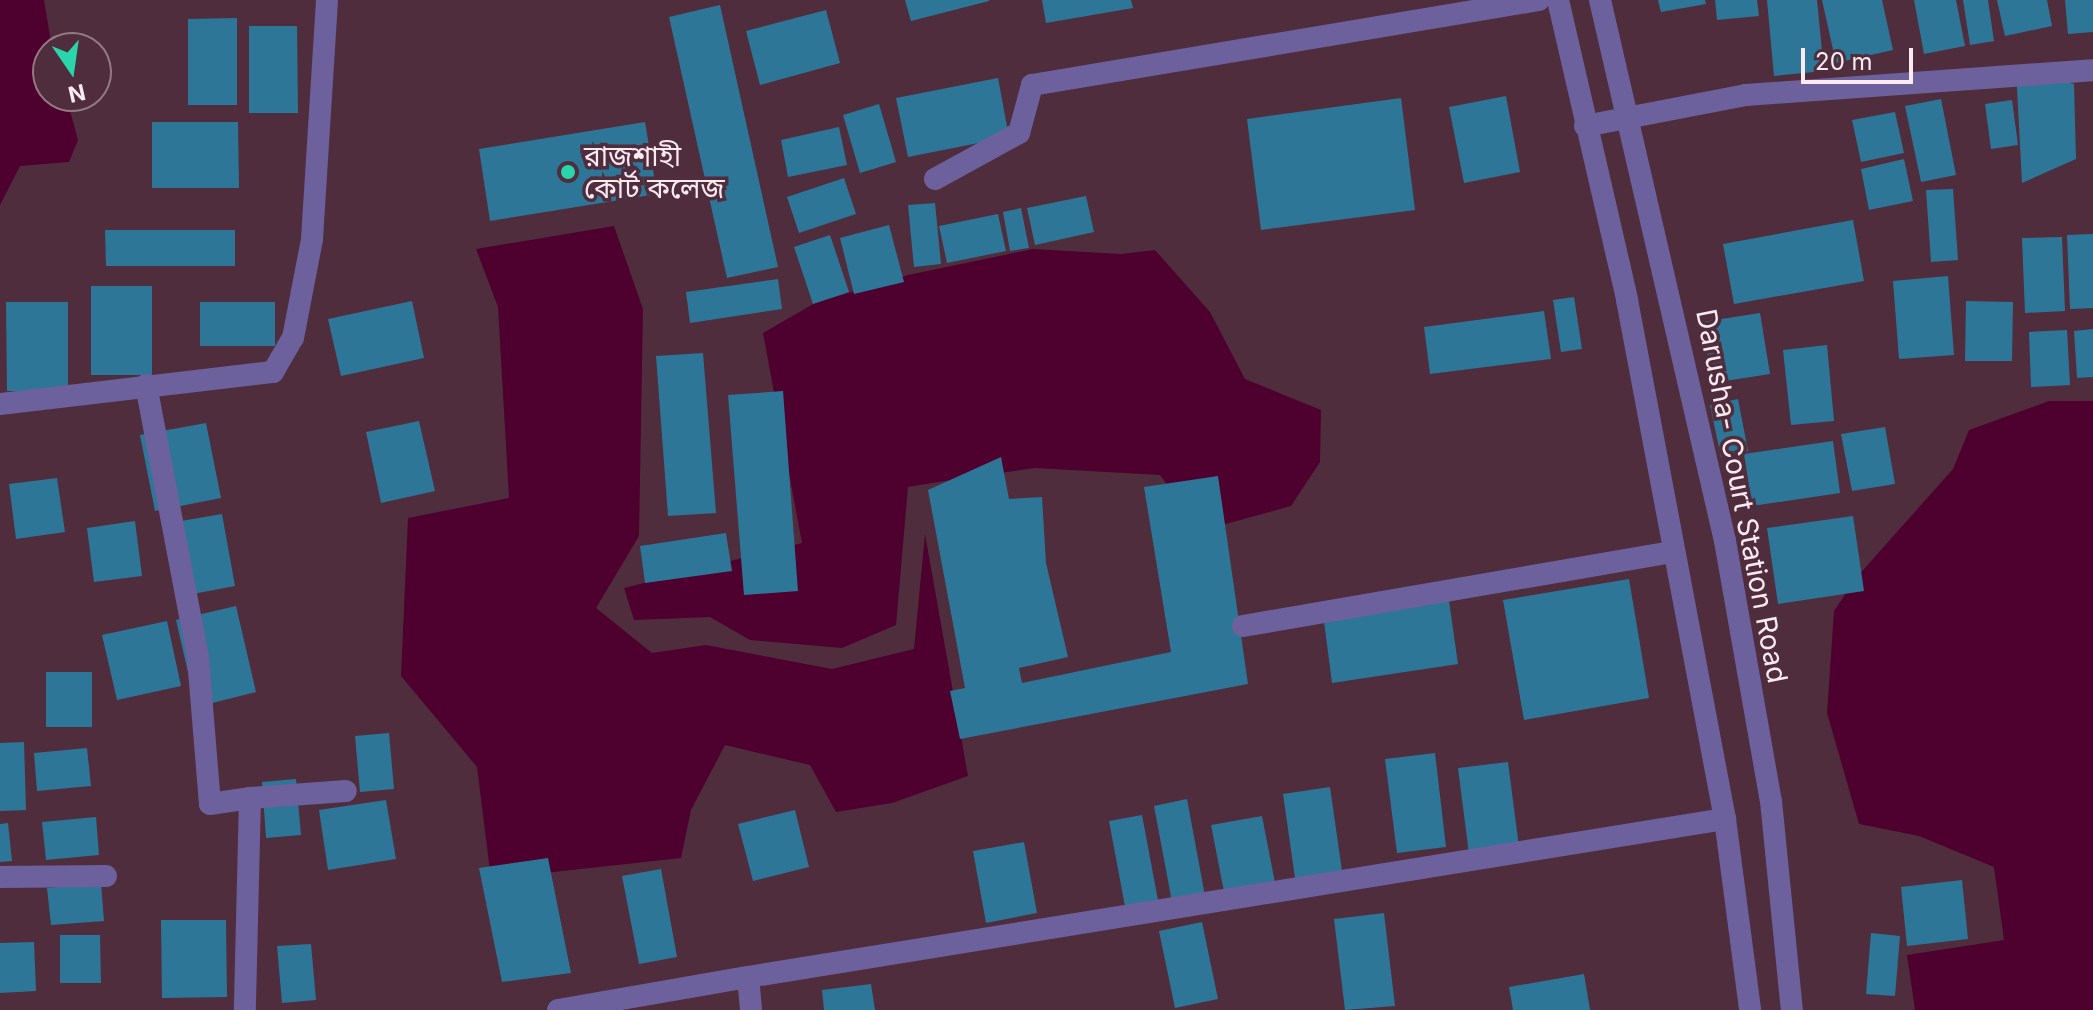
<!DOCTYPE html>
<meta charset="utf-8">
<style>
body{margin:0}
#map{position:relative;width:2093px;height:1010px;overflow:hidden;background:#4f2d3d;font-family:Inter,"Noto Sans Bengali",sans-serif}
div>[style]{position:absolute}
.water>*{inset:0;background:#4e002f}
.building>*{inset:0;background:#2e7697}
.minor>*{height:22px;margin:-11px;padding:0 11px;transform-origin:11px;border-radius:11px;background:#6c619d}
.tertiary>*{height:22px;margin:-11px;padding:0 11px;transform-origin:11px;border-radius:11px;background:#6c619d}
.dots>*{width:22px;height:22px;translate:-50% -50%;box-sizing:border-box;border:4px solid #4f2d3d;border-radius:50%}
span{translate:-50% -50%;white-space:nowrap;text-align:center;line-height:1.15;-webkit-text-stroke:7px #4f2d3d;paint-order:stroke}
.poi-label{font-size:28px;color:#fceaf1}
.left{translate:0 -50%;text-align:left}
.street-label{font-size:28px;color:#fceaf1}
.north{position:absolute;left:32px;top:32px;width:80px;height:80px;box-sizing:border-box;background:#4f2d3d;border:2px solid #947985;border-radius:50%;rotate:167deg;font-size:22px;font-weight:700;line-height:32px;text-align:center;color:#fceaf1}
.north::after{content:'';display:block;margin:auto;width:28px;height:36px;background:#2bd5ac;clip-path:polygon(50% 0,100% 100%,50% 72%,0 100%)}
.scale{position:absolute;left:1801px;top:48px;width:112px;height:36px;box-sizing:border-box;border:4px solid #fceaf1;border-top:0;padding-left:10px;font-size:24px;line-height:28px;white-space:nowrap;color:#fceaf1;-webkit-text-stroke:6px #4f2d3d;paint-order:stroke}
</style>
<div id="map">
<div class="water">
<div style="clip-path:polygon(0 0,44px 0,52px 48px,48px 48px,48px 96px,66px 96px,78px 140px,69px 162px,20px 166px,0 205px)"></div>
<div style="clip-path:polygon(614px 226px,643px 309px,639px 536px,596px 608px,652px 653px,706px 645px,832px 669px,914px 649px,925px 534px,968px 776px,892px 803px,836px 812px,810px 765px,725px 745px,691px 810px,681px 858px,491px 879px,477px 767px,401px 676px,408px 518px,509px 498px,498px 307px,476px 249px)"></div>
<div style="clip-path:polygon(1033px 249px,1121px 254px,1155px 250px,1210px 312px,1245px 379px,1321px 410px,1320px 462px,1291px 506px,1222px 525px,1196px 523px,1160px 475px,1035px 468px,938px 482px,908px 487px,896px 625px,842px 648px,750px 640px,710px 617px,634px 620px,624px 588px,802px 543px,763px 333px,815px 303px,908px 275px)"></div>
<div style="clip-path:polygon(2049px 401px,2093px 401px,2093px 1010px,1915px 1010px,1907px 955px,2004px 940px,1994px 867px,1919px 836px,1859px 824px,1827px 713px,1834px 611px,1856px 578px,1953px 469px,1969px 430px)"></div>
</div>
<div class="building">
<div style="clip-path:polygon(905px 0,989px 0,989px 1px,911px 21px)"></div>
<div style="clip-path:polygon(1042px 0,1131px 0,1133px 8px,1046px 23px)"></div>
<div style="clip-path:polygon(1658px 0,1705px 0,1706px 4px,1661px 12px)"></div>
<div style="clip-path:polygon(1715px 0,1757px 0,1759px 16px,1717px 20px)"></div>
<div style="clip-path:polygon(1767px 0,1817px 0,1824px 71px,1774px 76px)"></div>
<div style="clip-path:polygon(1822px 0,1882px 0,1893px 50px,1836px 63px)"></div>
<div style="clip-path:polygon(1914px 0,1956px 0,1965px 46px,1924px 54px)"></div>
<div style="clip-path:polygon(1963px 0,1988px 0,1994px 41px,1970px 45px)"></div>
<div style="clip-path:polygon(1997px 0,2047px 0,2052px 26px,2005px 36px)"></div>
<div style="clip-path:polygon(2065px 0,2093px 0,2093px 32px,2068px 34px)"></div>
<div style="clip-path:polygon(720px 5px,778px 267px,727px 278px,669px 17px)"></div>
<div style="clip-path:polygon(826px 10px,840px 63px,760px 85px,746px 31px)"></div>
<div style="clip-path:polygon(237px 18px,237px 105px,188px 105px,188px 19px)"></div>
<div style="clip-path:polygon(249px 26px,297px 26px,298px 113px,249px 113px)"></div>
<div style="clip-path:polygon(2016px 69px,2074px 84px,2076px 159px,2022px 183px)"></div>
<div style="clip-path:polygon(998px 78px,1009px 137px,908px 157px,896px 98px)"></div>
<div style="clip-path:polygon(1506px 96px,1520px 172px,1464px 183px,1449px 107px)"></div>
<div style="clip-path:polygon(1401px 98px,1415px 210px,1261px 230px,1247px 119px)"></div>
<div style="clip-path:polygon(1941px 99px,1956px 175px,1921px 182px,1905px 106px)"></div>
<div style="clip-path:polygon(2012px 100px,2018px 145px,1991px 149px,1985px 104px)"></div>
<div style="clip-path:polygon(879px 104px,896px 162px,860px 173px,843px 115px)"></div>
<div style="clip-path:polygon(1895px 112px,1904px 153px,1861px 162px,1852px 120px)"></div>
<div style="clip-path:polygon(152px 122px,238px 122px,239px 188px,152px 188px)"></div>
<div style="clip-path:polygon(645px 122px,657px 194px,490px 221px,479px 149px)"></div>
<div style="clip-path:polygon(839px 127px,847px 165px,788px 177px,781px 140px)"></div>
<div style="clip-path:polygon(1904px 159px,1913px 201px,1869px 210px,1861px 169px)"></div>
<div style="clip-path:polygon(844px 178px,856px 214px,799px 233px,787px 197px)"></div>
<div style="clip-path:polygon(1953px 189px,1958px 260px,1931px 262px,1926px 190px)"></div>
<div style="clip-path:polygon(1086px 196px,1094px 232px,1035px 245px,1027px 208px)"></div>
<div style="clip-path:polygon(935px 203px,941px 264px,914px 267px,908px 205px)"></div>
<div style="clip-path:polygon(1021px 208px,1029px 248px,1010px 251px,1003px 212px)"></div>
<div style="clip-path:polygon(998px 214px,1006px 251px,947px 263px,939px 226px)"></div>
<div style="clip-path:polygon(1853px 220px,1864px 281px,1734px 304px,1723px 244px)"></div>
<div style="clip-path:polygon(889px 225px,904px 282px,854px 294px,840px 238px)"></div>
<div style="clip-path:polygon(105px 230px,235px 230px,235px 266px,106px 266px)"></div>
<div style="clip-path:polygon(2093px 234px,2093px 308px,2070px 309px,2067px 235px)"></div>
<div style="clip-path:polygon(830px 235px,849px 292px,813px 304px,794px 247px)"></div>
<div style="clip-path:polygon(2062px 237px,2065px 311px,2025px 313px,2022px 238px)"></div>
<div style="clip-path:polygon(1948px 276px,1954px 355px,1899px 359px,1893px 281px)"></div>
<div style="clip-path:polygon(778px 279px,782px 309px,690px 323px,686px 292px)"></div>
<div style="clip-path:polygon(91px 286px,152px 286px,152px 375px,91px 375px)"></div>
<div style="clip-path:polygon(1574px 297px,1582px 349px,1561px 352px,1553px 300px)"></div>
<div style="clip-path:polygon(412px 301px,424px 358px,341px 376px,328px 319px)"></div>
<div style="clip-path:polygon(1966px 301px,2013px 302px,2012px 361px,1965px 361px)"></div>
<div style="clip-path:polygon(6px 302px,68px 302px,68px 391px,7px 391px)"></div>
<div style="clip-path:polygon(200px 302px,275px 302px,275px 346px,200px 346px)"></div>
<div style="clip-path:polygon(1544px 311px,1551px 359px,1430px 374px,1424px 327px)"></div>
<div style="clip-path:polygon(1760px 313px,1770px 374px,1712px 383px,1702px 322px)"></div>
<div style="clip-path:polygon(2093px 329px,2093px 377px,2077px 378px,2074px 331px)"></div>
<div style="clip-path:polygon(2067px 330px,2070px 385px,2031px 387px,2029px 332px)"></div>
<div style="clip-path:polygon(1827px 345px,1834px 421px,1791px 425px,1783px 350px)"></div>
<div style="clip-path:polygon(703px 353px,716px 513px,668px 516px,656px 356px)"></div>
<div style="clip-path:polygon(783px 391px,798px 591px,744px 595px,728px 395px)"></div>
<div style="clip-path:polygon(1738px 399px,1748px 451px,1721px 457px,1710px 405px)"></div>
<div style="clip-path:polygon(419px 421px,435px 491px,381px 503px,366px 432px)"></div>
<div style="clip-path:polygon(206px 423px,221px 498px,155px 511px,140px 435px)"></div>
<div style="clip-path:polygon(1885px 427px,1895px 484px,1852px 491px,1841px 434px)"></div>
<div style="clip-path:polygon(1833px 441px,1840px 493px,1752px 506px,1744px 454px)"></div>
<div style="clip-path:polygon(1001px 457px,1009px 499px,1042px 497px,1046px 563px,1068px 657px,1019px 668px,1022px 683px,1171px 652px,1144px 487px,1218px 476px,1248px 684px,960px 739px,950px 691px,965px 688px,928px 490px)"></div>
<div style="clip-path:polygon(57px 478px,65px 532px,16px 539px,9px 484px)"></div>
<div style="clip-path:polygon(222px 514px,235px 586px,177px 597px,164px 524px)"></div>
<div style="clip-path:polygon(1853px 516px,1864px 591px,1778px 604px,1767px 528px)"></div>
<div style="clip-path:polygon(135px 521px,142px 576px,94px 582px,87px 528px)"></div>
<div style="clip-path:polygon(726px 533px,732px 571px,645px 583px,640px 546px)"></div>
<div style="clip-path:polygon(1629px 579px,1649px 698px,1524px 720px,1503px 600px)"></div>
<div style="clip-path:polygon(1447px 587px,1458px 664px,1332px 683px,1322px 606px)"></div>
<div style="clip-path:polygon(236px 606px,256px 692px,196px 707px,176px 620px)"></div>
<div style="clip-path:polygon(167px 621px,181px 686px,117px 700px,102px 635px)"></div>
<div style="clip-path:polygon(46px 672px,92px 672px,92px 727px,46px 727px)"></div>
<div style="clip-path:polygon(389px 733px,394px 789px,360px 792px,355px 736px)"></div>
<div style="clip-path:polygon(24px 742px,26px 810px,0 811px,0 743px)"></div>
<div style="clip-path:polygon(87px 748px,91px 786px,37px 791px,34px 753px)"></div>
<div style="clip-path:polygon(1435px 753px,1446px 847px,1397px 853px,1385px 759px)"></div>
<div style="clip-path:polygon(1508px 762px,1520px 855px,1470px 862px,1458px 768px)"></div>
<div style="clip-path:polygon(296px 779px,301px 835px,266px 838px,262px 782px)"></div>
<div style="clip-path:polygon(1330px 787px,1343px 878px,1296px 885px,1283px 794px)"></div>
<div style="clip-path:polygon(1187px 799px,1205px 896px,1172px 902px,1154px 806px)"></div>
<div style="clip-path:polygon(386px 800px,396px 859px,328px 870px,319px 810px)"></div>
<div style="clip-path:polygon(795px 810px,809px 867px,753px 881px,738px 824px)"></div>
<div style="clip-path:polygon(1142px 815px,1160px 911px,1127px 917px,1109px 821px)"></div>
<div style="clip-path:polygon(1262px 816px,1276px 888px,1225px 897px,1211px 825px)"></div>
<div style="clip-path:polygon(96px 817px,99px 855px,46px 860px,42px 822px)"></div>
<div style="clip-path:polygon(8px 823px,12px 861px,0 862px,0 824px)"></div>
<div style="clip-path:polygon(1024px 842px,1037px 913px,986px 923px,973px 851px)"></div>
<div style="clip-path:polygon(548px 858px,571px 973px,502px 982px,479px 868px)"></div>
<div style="clip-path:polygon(661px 869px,677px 957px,639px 964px,622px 876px)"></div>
<div style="clip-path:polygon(1962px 880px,1968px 939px,1907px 946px,1901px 887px)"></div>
<div style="clip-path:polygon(101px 883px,104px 921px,51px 925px,47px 888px)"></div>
<div style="clip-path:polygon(1384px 913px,1395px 1006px,1345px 1010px,1334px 919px)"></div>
<div style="clip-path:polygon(161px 920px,226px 920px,227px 997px,162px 998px)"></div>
<div style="clip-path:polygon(1202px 922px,1218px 999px,1175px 1008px,1159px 931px)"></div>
<div style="clip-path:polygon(1871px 933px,1900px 936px,1895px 996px,1866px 994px)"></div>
<div style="clip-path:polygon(60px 935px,100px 935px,101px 983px,60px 983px)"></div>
<div style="clip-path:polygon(34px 942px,36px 991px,0 993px,0 943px)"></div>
<div style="clip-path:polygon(311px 944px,316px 1000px,282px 1003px,277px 946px)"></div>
<div style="clip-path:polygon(1584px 974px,1590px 1010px,1513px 1010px,1509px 987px)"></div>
<div style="clip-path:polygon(871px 984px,875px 1010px,824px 1010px,822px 990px)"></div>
</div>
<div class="minor">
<div style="left:1585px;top:126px;width:164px;rotate:-10.9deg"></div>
<div style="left:1746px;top:95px;width:348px;rotate:-4.1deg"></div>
<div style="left:935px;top:179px;width:96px;rotate:-28.7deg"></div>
<div style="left:1019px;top:133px;width:50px;rotate:-74.8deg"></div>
<div style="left:1032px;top:85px;width:514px;rotate:-9.52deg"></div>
<div style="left:146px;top:385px;width:278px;rotate:79.2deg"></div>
<div style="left:198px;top:658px;width:146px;rotate:85.3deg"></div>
<div style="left:210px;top:804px;width:40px;rotate:-8.5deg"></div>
<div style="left:250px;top:798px;width:212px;rotate:91.4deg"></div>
<div style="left:0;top:404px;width:275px;rotate:-6.7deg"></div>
<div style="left:273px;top:372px;width:39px;rotate:-60deg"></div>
<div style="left:293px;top:338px;width:101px;rotate:-79.1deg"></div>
<div style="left:312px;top:239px;width:239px;rotate:-86.4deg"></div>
<div style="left:1243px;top:626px;width:436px;rotate:-9.8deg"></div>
<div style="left:250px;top:798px;width:96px;rotate:-4.2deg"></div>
<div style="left:0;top:877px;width:106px;rotate:-0.5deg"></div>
<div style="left:558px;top:1010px;width:193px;rotate:-9.9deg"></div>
<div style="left:751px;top:1010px;width:33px;rotate:-95deg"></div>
<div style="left:748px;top:977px;width:990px;rotate:-9.19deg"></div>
</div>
<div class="tertiary">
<div style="left:1558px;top:0;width:308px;rotate:77deg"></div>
<div style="left:1627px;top:300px;width:528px;rotate:79.31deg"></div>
<div style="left:1725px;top:819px;width:193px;rotate:82.5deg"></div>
<div style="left:1600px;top:0;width:555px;rotate:76.99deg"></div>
<div style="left:1725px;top:541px;width:264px;rotate:80deg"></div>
<div style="left:1771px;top:801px;width:210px;rotate:84.3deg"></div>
</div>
<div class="dots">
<div style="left:568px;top:172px;background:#2bd5ac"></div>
</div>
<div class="poi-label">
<span class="left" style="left:584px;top:172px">রাজশাহী<br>কোর্ট কলেজ</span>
</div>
<div class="street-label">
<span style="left:1742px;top:496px;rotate:79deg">Darusha- Court Station Road</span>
</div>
<div class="north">N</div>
<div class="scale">20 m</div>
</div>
